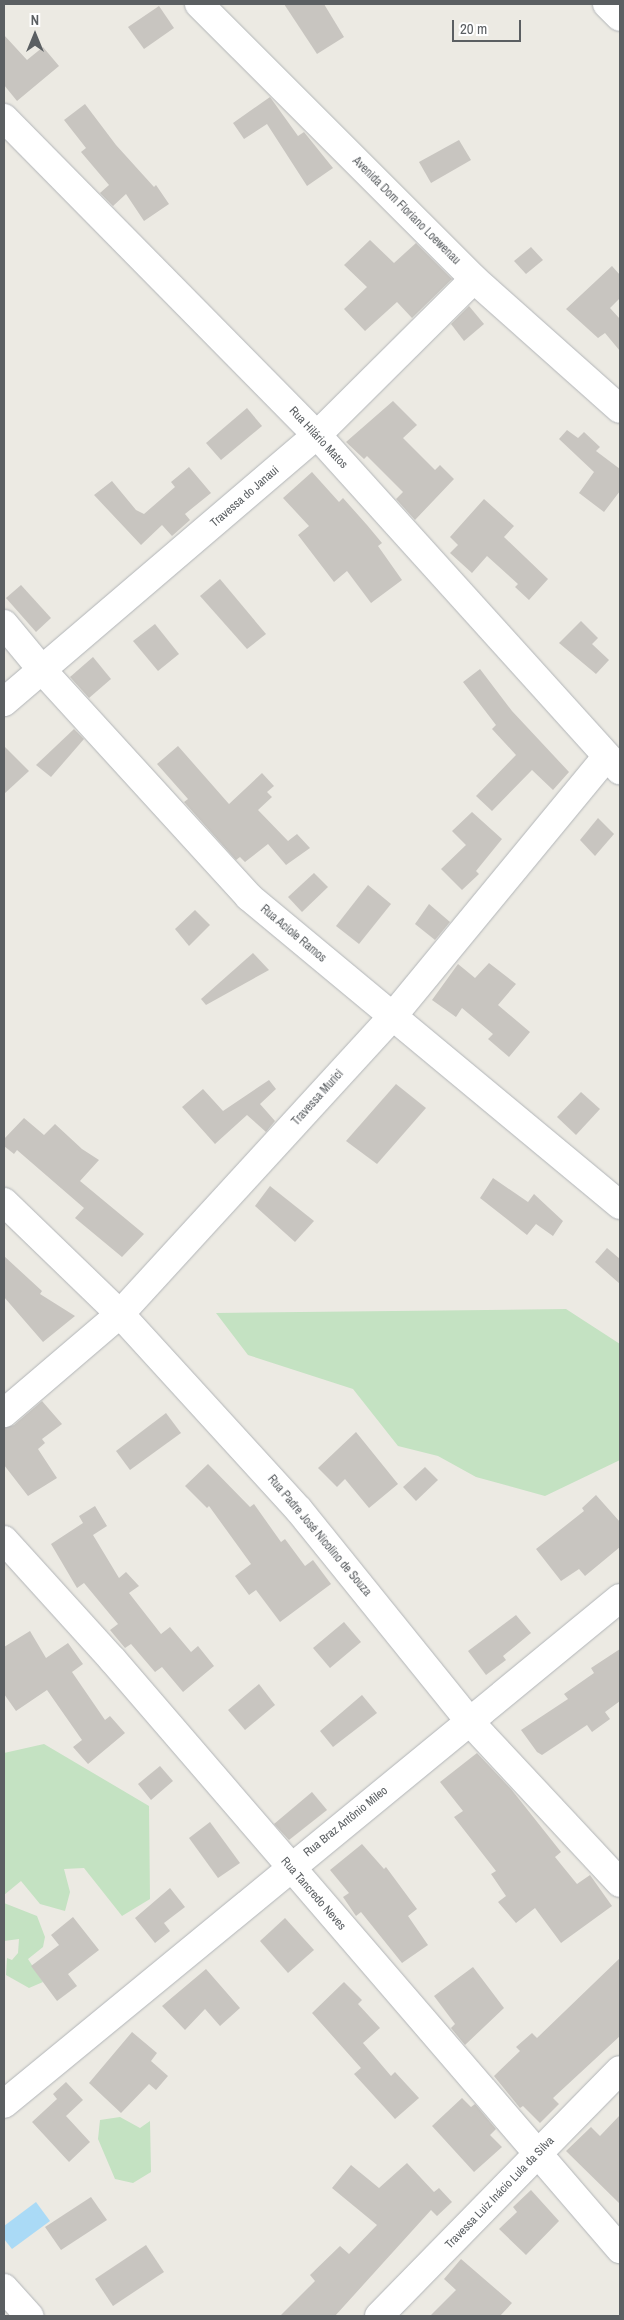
<!DOCTYPE html>
<meta charset="utf-8">
<style>
body{margin:0}
#map{position:relative;width:624px;height:2320px;overflow:hidden;background:#eceae3;font-family:"Archivo Narrow",sans-serif}
div>[style]{position:absolute}
.green>*{inset:0;background:#c4e2c2}
.water>*{inset:0;background:#aadaf6}
.building>*{inset:0;background:#c8c5c0}
.roads{filter:drop-shadow(0 0 1px #b1b4b7) drop-shadow(0 0 1px #b1b4b7)}
.minor>*{height:28px;margin:-14px;padding:0 14px;transform-origin:14px;border-radius:14px;background:#fff}
span{translate:-50% -50%;white-space:nowrap;text-align:center;line-height:1.15;-webkit-text-stroke:4px #fff;paint-order:stroke}
.street-label{font-size:12px;color:#5b5f62}
.frame{position:absolute;inset:0;border:5px solid #5b5f62;pointer-events:none}
.north{position:absolute;left:10px;top:10px;width:50px;height:50px;-webkit-text-stroke:4px #fff;paint-order:stroke;rotate:0deg;font-size:14px;font-weight:700;line-height:20px;text-align:center;color:#5b5f62}
.north::after{content:'';display:block;margin:auto;width:18px;height:22px;background:#5b5f62;clip-path:polygon(50% 0,100% 100%,50% 72%,0 100%)}
.scale{position:absolute;left:452px;top:20px;width:69px;height:22px;box-sizing:border-box;border:2px solid #5b5f62;border-top:0;padding-left:6px;font-size:15px;line-height:18px;white-space:nowrap;color:#5b5f62;-webkit-text-stroke:4px #fff;paint-order:stroke}
</style>
<div id="map">
<div class="green">
<div style="clip-path:polygon(566px 1309px,620px 1344px,620px 1460px,545px 1496px,476px 1477px,438px 1456px,398px 1446px,353px 1389px,248px 1355px,216px 1313px)"></div>
<div style="clip-path:polygon(44px 1744px,149px 1806px,150px 1899px,122px 1916px,84px 1868px,64px 1869px,70px 1892px,65px 1911px,40px 1904px,21px 1881px,4px 1895px,4px 1753px)"></div>
<div style="clip-path:polygon(4px 1903px,37px 1916px,45px 1937px,43px 1947px,28px 1959px,43px 1982px,29px 1988px,6px 1975px,7px 1958px,12px 1960px,18px 1953px,19px 1939px,4px 1941px)"></div>
<div style="clip-path:polygon(120px 2117px,140px 2128px,150px 2121px,151px 2172px,133px 2183px,115px 2179px,98px 2139px,100px 2120px)"></div>
</div>
<div class="water">
<div style="clip-path:polygon(36px 2202px,50px 2221px,12px 2249px,4px 2239px,4px 2226px)"></div>
</div>
<div class="building">
<div style="clip-path:polygon(284px 4px,324px 4px,344px 37px,317px 54px)"></div>
<div style="clip-path:polygon(159px 6px,174px 28px,144px 49px,128px 27px)"></div>
<div style="clip-path:polygon(4px 35px,27px 60px,43px 47px,59px 66px,17px 101px,4px 85px)"></div>
<div style="clip-path:polygon(270px 97px,298px 136px,304px 132px,333px 168px,307px 186px,267px 124px,244px 139px,233px 123px)"></div>
<div style="clip-path:polygon(85px 104px,116px 145px,154px 187px,156px 185px,169px 204px,144px 221px,126px 194px,113px 206px,100px 193px,109px 185px,81px 152px,86px 148px,64px 120px)"></div>
<div style="clip-path:polygon(459px 140px,471px 160px,431px 183px,419px 162px)"></div>
<div style="clip-path:polygon(370px 240px,394px 263px,416px 243px,452px 279px,412px 318px,397px 302px,365px 331px,344px 309px,367px 287px,344px 265px)"></div>
<div style="clip-path:polygon(531px 247px,543px 260px,526px 274px,514px 261px)"></div>
<div style="clip-path:polygon(612px 266px,620px 275px,620px 298px,610px 308px,620px 319px,620px 351px,605px 333px,598px 338px,566px 309px)"></div>
<div style="clip-path:polygon(469px 306px,484px 324px,464px 341px,451px 324px)"></div>
<div style="clip-path:polygon(393px 401px,417px 425px,403px 438px,435px 470px,440px 465px,454px 479px,415px 520px,396px 499px,403px 492px,367px 456px,364px 459px,346px 442px)"></div>
<div style="clip-path:polygon(247px 408px,262px 426px,221px 460px,206px 443px)"></div>
<div style="clip-path:polygon(567px 430px,578px 438px,584px 432px,600px 447px,596px 451px,620px 469px,620px 491px,604px 512px,579px 493px,594px 472px,559px 439px)"></div>
<div style="clip-path:polygon(189px 467px,211px 493px,185px 514px,190px 520px,172px 536px,162px 525px,141px 545px,94px 495px,112px 481px,136px 510px,144px 514px,175px 487px,171px 482px)"></div>
<div style="clip-path:polygon(312px 472px,339px 502px,343px 498px,367px 525px,382px 543px,378px 546px,402px 580px,371px 603px,347px 571px,334px 582px,298px 535px,309px 526px,283px 498px)"></div>
<div style="clip-path:polygon(484px 499px,514px 526px,504px 537px,548px 579px,529px 600px,515px 587px,518px 584px,487px 556px,472px 573px,450px 553px,458px 545px,450px 537px)"></div>
<div style="clip-path:polygon(220px 579px,266px 634px,247px 649px,200px 596px)"></div>
<div style="clip-path:polygon(21px 585px,51px 618px,36px 632px,6px 598px)"></div>
<div style="clip-path:polygon(581px 621px,598px 638px,592px 644px,609px 660px,596px 674px,559px 643px)"></div>
<div style="clip-path:polygon(155px 624px,179px 654px,158px 671px,133px 641px)"></div>
<div style="clip-path:polygon(93px 657px,111px 679px,89px 698px,70px 677px)"></div>
<div style="clip-path:polygon(480px 669px,512px 711px,569px 772px,553px 790px,532px 770px,492px 811px,476px 796px,516px 755px,492px 729px,496px 725px,463px 682px)"></div>
<div style="clip-path:polygon(74px 729px,84px 739px,51px 777px,36px 765px)"></div>
<div style="clip-path:polygon(4px 746px,29px 771px,4px 794px)"></div>
<div style="clip-path:polygon(178px 746px,229px 804px,262px 773px,274px 786px,267px 792px,272px 797px,258px 810px,288px 841px,297px 834px,310px 848px,286px 865px,268px 844px,245px 862px,240px 857px,236px 860px,184px 802px,188px 799px,157px 764px)"></div>
<div style="clip-path:polygon(472px 812px,502px 839px,476px 871px,479px 874px,462px 890px,441px 869px,466px 845px,452px 831px)"></div>
<div style="clip-path:polygon(598px 818px,614px 834px,595px 856px,580px 840px)"></div>
<div style="clip-path:polygon(314px 873px,328px 887px,302px 912px,288px 897px)"></div>
<div style="clip-path:polygon(368px 885px,391px 904px,359px 944px,336px 926px)"></div>
<div style="clip-path:polygon(429px 904px,450px 922px,435px 940px,415px 924px)"></div>
<div style="clip-path:polygon(195px 910px,210px 925px,189px 946px,175px 929px)"></div>
<div style="clip-path:polygon(253px 953px,269px 970px,206px 1005px,201px 999px)"></div>
<div style="clip-path:polygon(489px 963px,516px 984px,498px 1005px,530px 1032px,509px 1057px,488px 1039px,493px 1034px,462px 1008px,456px 1017px,432px 1000px,458px 964px,475px 978px)"></div>
<div style="clip-path:polygon(269px 1080px,276px 1089px,260px 1104px,275px 1121px,266px 1132px,247px 1115px,215px 1144px,182px 1107px,203px 1089px,223px 1111px)"></div>
<div style="clip-path:polygon(396px 1084px,426px 1108px,377px 1164px,346px 1141px)"></div>
<div style="clip-path:polygon(581px 1092px,600px 1109px,576px 1135px,557px 1117px)"></div>
<div style="clip-path:polygon(24px 1118px,44px 1135px,55px 1124px,82px 1149px,99px 1160px,80px 1181px,144px 1234px,122px 1257px,75px 1218px,84px 1208px,17px 1150px,14px 1154px,4px 1146px,4px 1139px)"></div>
<div style="clip-path:polygon(493px 1178px,528px 1202px,534px 1194px,563px 1221px,553px 1236px,536px 1224px,527px 1235px,480px 1198px)"></div>
<div style="clip-path:polygon(270px 1186px,314px 1221px,295px 1242px,255px 1206px)"></div>
<div style="clip-path:polygon(607px 1248px,620px 1259px,620px 1284px,595px 1262px)"></div>
<div style="clip-path:polygon(4px 1256px,42px 1291px,40px 1294px,75px 1316px,43px 1342px,4px 1297px)"></div>
<div style="clip-path:polygon(42px 1401px,62px 1424px,42px 1439px,45px 1443px,38px 1449px,57px 1478px,28px 1496px,4px 1465px,4px 1428px,14px 1425px)"></div>
<div style="clip-path:polygon(166px 1413px,181px 1433px,130px 1470px,116px 1451px)"></div>
<div style="clip-path:polygon(356px 1432px,398px 1484px,369px 1508px,345px 1479px,337px 1487px,318px 1468px)"></div>
<div style="clip-path:polygon(208px 1464px,250px 1507px,254px 1504px,281px 1542px,285px 1539px,305px 1566px,313px 1560px,331px 1584px,280px 1622px,256px 1590px,249px 1595px,235px 1576px,251px 1564px,209px 1506px,207px 1508px,185px 1486px)"></div>
<div style="clip-path:polygon(425px 1467px,438px 1480px,416px 1501px,403px 1487px)"></div>
<div style="clip-path:polygon(596px 1495px,620px 1522px,620px 1547px,585px 1576px,579px 1569px,561px 1581px,536px 1549px,584px 1511px,582px 1508px)"></div>
<div style="clip-path:polygon(95px 1506px,107px 1526px,93px 1535px,119px 1578px,126px 1572px,139px 1586px,129px 1593px,161px 1634px,170px 1627px,191px 1652px,198px 1646px,214px 1666px,183px 1692px,162px 1667px,155px 1672px,131px 1644px,125px 1648px,110px 1630px,118px 1624px,84px 1583px,77px 1588px,51px 1544px,83px 1523px,79px 1516px)"></div>
<div style="clip-path:polygon(516px 1615px,531px 1633px,503px 1656px,506px 1660px,486px 1675px,468px 1651px)"></div>
<div style="clip-path:polygon(344px 1622px,361px 1642px,330px 1668px,313px 1648px)"></div>
<div style="clip-path:polygon(30px 1631px,46px 1658px,68px 1643px,83px 1664px,72px 1672px,105px 1720px,110px 1716px,125px 1733px,88px 1764px,73px 1747px,82px 1740px,47px 1690px,16px 1711px,4px 1694px,4px 1647px)"></div>
<div style="clip-path:polygon(620px 1649px,620px 1701px,605px 1712px,610px 1719px,592px 1732px,587px 1725px,542px 1755px,537px 1752px,521px 1730px,568px 1699px,564px 1694px,594px 1673px,591px 1668px)"></div>
<div style="clip-path:polygon(259px 1684px,275px 1705px,245px 1730px,228px 1710px)"></div>
<div style="clip-path:polygon(362px 1695px,377px 1713px,333px 1747px,320px 1731px)"></div>
<div style="clip-path:polygon(477px 1753px,511px 1789px,561px 1852px,555px 1857px,577px 1884px,590px 1875px,612px 1906px,561px 1943px,535px 1908px,516px 1923px,498px 1902px,506px 1896px,491px 1874px,496px 1871px,454px 1817px,463px 1811px,440px 1782px)"></div>
<div style="clip-path:polygon(160px 1766px,173px 1781px,151px 1800px,138px 1784px)"></div>
<div style="clip-path:polygon(312px 1792px,327px 1810px,289px 1840px,274px 1824px)"></div>
<div style="clip-path:polygon(210px 1822px,240px 1863px,218px 1878px,189px 1838px)"></div>
<div style="clip-path:polygon(362px 1844px,384px 1869px,386px 1867px,417px 1909px,408px 1916px,428px 1945px,402px 1963px,361px 1912px,356px 1916px,343px 1897px,349px 1893px,330px 1870px)"></div>
<div style="clip-path:polygon(170px 1888px,185px 1907px,164px 1923px,170px 1931px,155px 1943px,135px 1918px)"></div>
<div style="clip-path:polygon(73px 1917px,99px 1950px,68px 1974px,77px 1986px,57px 2001px,31px 1966px,59px 1945px,51px 1935px)"></div>
<div style="clip-path:polygon(285px 1918px,314px 1950px,288px 1973px,260px 1941px)"></div>
<div style="clip-path:polygon(620px 1958px,620px 2036px,553px 2098px,559px 2104px,540px 2123px,523px 2106px,520px 2108px,494px 2076px,520px 2051px,516px 2047px,532px 2033px,537px 2038px)"></div>
<div style="clip-path:polygon(473px 1967px,504px 2008px,465px 2045px,451px 2028px,455px 2024px,434px 1996px)"></div>
<div style="clip-path:polygon(206px 1969px,240px 2008px,220px 2026px,205px 2009px,185px 2030px,162px 2006px)"></div>
<div style="clip-path:polygon(344px 1982px,362px 2000px,358px 2004px,380px 2028px,363px 2043px,391px 2076px,395px 2072px,419px 2098px,395px 2119px,354px 2074px,361px 2068px,312px 2013px)"></div>
<div style="clip-path:polygon(132px 2032px,157px 2053px,151px 2061px,168px 2076px,156px 2090px,149px 2084px,121px 2113px,89px 2083px)"></div>
<div style="clip-path:polygon(66px 2082px,83px 2100px,66px 2116px,90px 2142px,69px 2162px,32px 2122px,57px 2099px,53px 2094px)"></div>
<div style="clip-path:polygon(462px 2098px,471px 2107px,475px 2104px,496px 2129px,490px 2135px,502px 2147px,474px 2172px,432px 2126px)"></div>
<div style="clip-path:polygon(620px 2115px,620px 2204px,566px 2151px,591px 2127px,600px 2136px)"></div>
<div style="clip-path:polygon(407px 2163px,434px 2192px,439px 2188px,452px 2202px,437px 2216px,431px 2210px,335px 2316px,280px 2316px,315px 2281px,310px 2275px,340px 2246px,349px 2254px,377px 2225px,332px 2188px,351px 2165px,379px 2188px)"></div>
<div style="clip-path:polygon(531px 2190px,559px 2221px,526px 2255px,499px 2229px,517px 2212px,513px 2207px)"></div>
<div style="clip-path:polygon(91px 2197px,107px 2220px,61px 2250px,45px 2227px)"></div>
<div style="clip-path:polygon(146px 2245px,164px 2272px,113px 2306px,95px 2279px)"></div>
<div style="clip-path:polygon(461px 2259px,512px 2303px,500px 2316px,430px 2316px,456px 2290px,444px 2279px)"></div>
</div>
<div class="roads">
<div class="minor">
<div style="left:199px;top:4px;width:389px;rotate:45deg"></div>
<div style="left:474px;top:279px;width:195px;rotate:41.7deg"></div>
<div style="left:607px;top:4px;width:18px;rotate:45deg"></div>
<div style="left:4px;top:118px;width:445px;rotate:45.4deg"></div>
<div style="left:317px;top:435px;width:452px;rotate:47.9deg"></div>
<div style="left:4px;top:624px;width:60px;rotate:50.4deg"></div>
<div style="left:42px;top:670px;width:307px;rotate:47.6deg"></div>
<div style="left:249px;top:897px;width:482px;rotate:39.7deg"></div>
<div style="left:4px;top:702px;width:411px;rotate:-40.5deg"></div>
<div style="left:317px;top:435px;width:221px;rotate:-44.8deg"></div>
<div style="left:4px;top:1202px;width:161px;rotate:44deg"></div>
<div style="left:120px;top:1314px;width:265px;rotate:47.6deg"></div>
<div style="left:299px;top:1510px;width:272px;rotate:51.1deg"></div>
<div style="left:470px;top:1722px;width:220px;rotate:47deg"></div>
<div style="left:4px;top:1413px;width:153px;rotate:-40.5deg"></div>
<div style="left:120px;top:1314px;width:403px;rotate:-47.5deg"></div>
<div style="left:392px;top:1017px;width:337px;rotate:-50.5deg"></div>
<div style="left:4px;top:1540px;width:161px;rotate:47.8deg"></div>
<div style="left:112px;top:1659px;width:779px;rotate:49.27deg"></div>
<div style="left:4px;top:2104px;width:797px;rotate:-39.4deg"></div>
<div style="left:4px;top:2288px;width:38px;rotate:48deg"></div>
<div style="left:379px;top:2316px;width:344px;rotate:-45.6deg"></div>
</div>
</div>
<div class="street-label">
<span style="left:406px;top:211px;rotate:45deg">Avenida Dom Floriano Loewenau</span>
<span style="left:318px;top:438px;rotate:47deg">Rua Hilário Matos</span>
<span style="left:245px;top:497px;rotate:-41deg">Travessa do Janaui</span>
<span style="left:293px;top:934px;rotate:40deg">Rua Aciole Ramos</span>
<span style="left:318px;top:1098px;rotate:-48deg">Travessa Murici</span>
<span style="left:319px;top:1536px;rotate:50deg">Rua Padre José Nicolino de Souza</span>
<span style="left:346px;top:1822px;rotate:-39deg">Rua Braz Antônio Mileo</span>
<span style="left:313px;top:1894px;rotate:49deg">Rua Tancredo Neves</span>
<span style="left:500px;top:2193px;rotate:-46deg">Travessa Luiz Inácio Lula da Silva</span>
</div>
<div class="frame"></div>
<div class="north">N</div>
<div class="scale">20 m</div>
</div>
